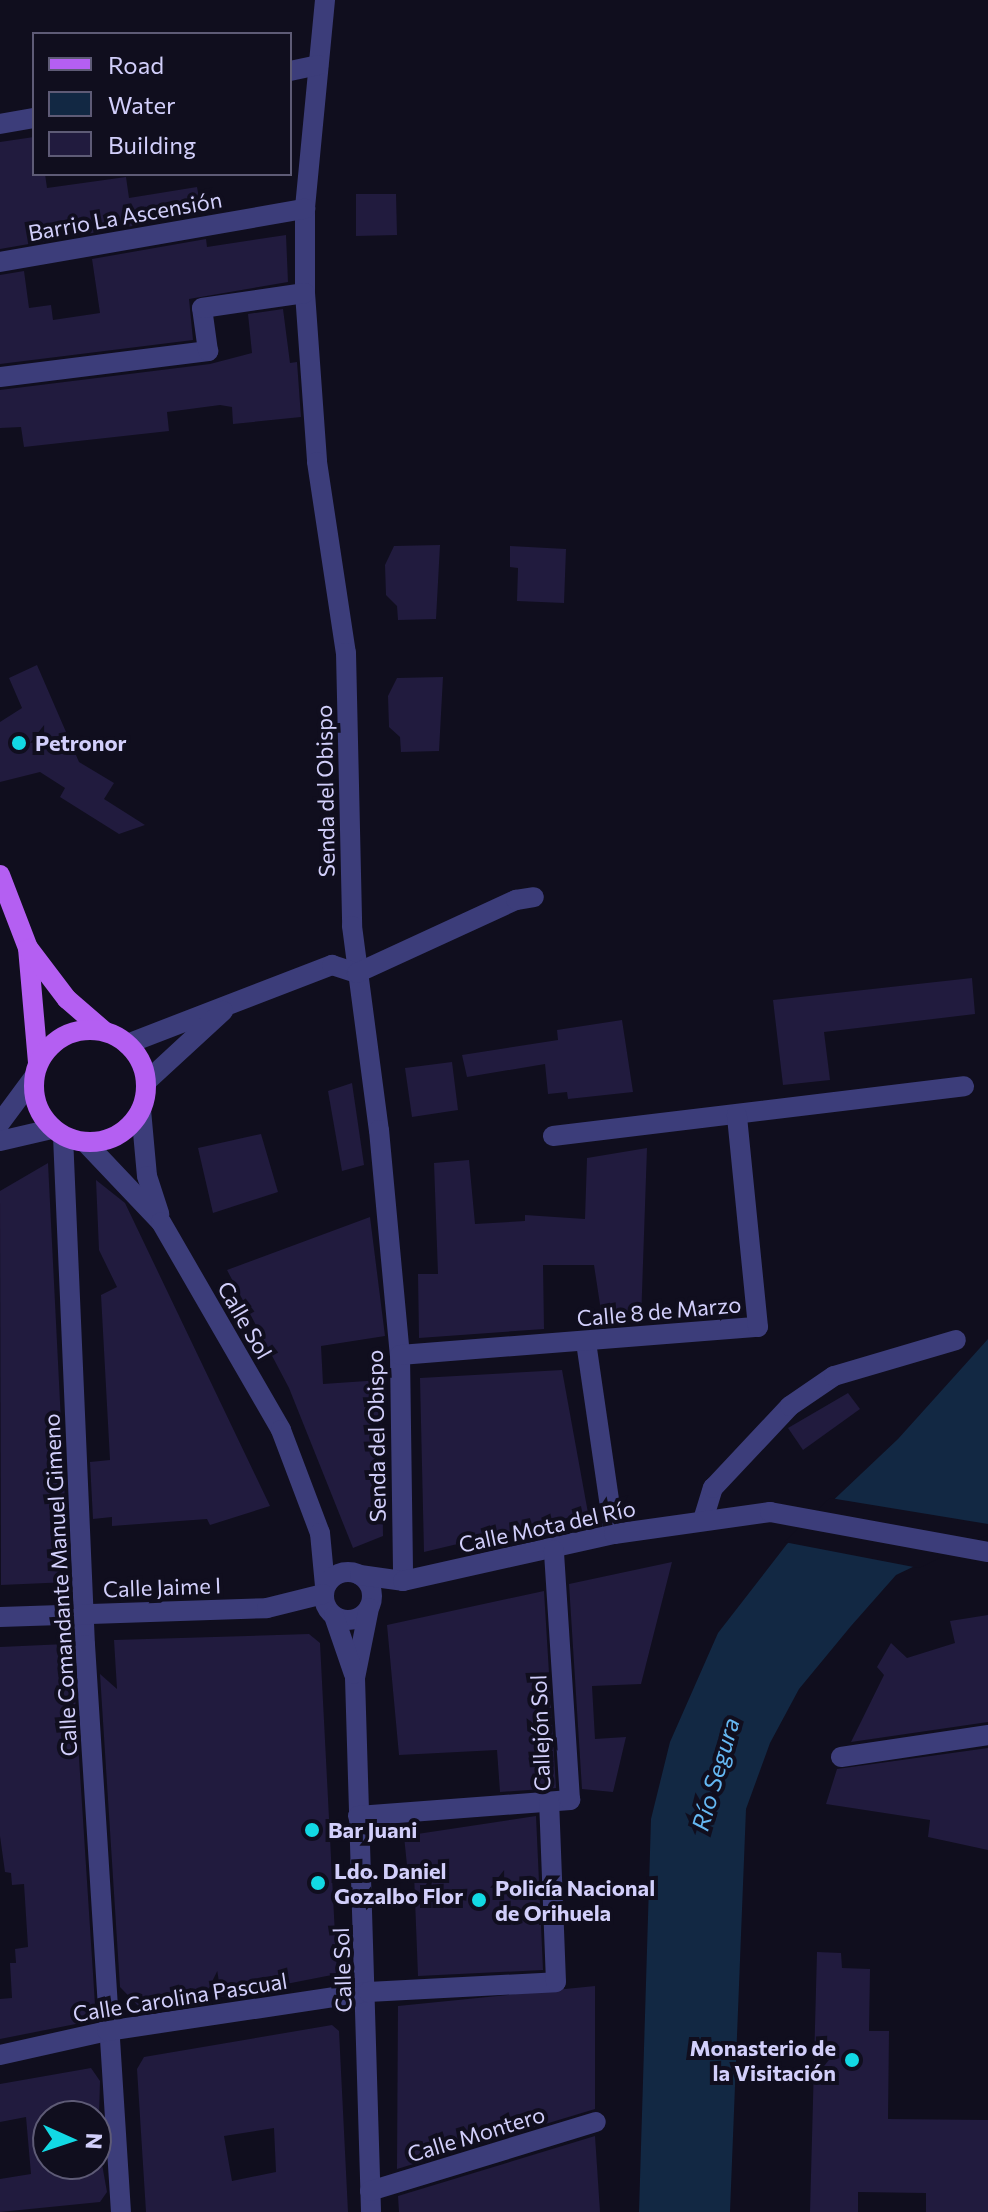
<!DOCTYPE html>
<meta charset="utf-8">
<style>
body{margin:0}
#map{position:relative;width:988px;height:2212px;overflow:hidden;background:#100e1e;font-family:Commissioner,sans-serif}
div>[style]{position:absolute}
.water>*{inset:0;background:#122843}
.pier>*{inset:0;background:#100e1e}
.building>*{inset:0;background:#211b3e}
.minor>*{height:20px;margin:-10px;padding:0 10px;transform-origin:10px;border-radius:10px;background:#3c3d7a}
.minor>.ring{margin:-10px;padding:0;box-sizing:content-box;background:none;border:20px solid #3c3d7a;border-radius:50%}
.major>*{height:20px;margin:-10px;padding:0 10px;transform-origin:10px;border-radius:10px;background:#b45ff2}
.major>.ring{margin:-10px;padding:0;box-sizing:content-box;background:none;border:20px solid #b45ff2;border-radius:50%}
.dots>*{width:22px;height:22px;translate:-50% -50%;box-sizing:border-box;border:4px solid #100e1e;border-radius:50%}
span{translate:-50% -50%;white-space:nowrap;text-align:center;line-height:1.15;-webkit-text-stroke:8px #100e1e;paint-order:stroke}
.street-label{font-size:22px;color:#d2cffb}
.poi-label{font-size:22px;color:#d2cffb;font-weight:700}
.left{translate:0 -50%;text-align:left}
.right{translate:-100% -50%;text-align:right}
.water-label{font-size:24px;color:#65b8f3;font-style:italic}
.legend{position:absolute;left:32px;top:32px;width:260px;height:144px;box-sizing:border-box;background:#100e1e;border:2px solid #5e5b76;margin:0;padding:10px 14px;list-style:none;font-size:24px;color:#d2cffb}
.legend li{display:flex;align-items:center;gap:16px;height:40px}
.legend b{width:40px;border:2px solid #5e5b76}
.north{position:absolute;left:32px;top:2100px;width:80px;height:80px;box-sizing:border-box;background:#100e1e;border:2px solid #5e5b76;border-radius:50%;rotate:93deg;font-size:22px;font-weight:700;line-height:32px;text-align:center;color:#d2cffb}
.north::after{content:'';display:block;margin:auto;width:28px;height:36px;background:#12d9e4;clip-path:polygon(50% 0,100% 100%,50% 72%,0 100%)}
</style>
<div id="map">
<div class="water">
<div style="clip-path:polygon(988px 1339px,988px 1531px,896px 1575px,851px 1626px,799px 1689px,770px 1743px,746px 1809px,730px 2212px,639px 2212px,651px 1819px,670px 1742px,718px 1633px,787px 1544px,898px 1439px)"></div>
</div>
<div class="pier">
<div style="clip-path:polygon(830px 1498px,988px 1524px,988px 1535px,919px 1568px,784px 1542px)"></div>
</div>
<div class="building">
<div style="clip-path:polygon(34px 137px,34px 174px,45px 174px,47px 188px,126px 177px,129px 198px,197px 187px,202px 214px,0 249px,0 142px)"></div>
<div style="clip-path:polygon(356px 194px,396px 194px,397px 235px,356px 236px)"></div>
<div style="clip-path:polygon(286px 235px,288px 282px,189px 299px,193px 340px,0 364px,0 275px,24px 271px,29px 308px,51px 305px,53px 320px,100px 313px,92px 259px,206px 239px,207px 247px)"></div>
<div style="clip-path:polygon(283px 309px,290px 363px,297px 362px,301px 417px,233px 424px,232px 407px,220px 405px,167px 412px,169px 431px,24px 447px,21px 427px,0 428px,0 390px,210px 364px,252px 353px,248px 314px)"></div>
<div style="clip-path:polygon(440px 545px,436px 619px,398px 620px,397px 606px,386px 595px,385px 565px,394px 546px)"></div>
<div style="clip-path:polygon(510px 546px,566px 549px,564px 603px,517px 601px,518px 568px,510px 567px)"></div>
<div style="clip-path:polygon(37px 665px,79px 762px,114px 783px,104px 799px,145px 825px,119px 834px,60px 797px,65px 788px,40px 772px,0 782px,0 722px,22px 708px,9px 678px)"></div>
<div style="clip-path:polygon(443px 677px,439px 751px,401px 752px,400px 737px,389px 727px,388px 696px,397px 678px)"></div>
<div style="clip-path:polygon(972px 978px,975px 1014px,824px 1032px,830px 1080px,783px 1085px,773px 1000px)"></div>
<div style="clip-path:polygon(622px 1020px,633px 1092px,568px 1099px,567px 1092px,548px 1094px,545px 1064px,467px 1077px,462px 1055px,558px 1040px,557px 1030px)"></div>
<div style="clip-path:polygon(452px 1062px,458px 1110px,412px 1117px,405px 1068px)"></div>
<div style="clip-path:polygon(352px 1083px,364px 1165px,342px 1171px,328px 1091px)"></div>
<div style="clip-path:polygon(261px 1134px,278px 1192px,213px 1213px,198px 1148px)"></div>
<div style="clip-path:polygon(647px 1148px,641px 1321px,603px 1324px,594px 1265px,543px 1265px,544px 1329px,419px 1338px,418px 1274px,438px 1274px,434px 1163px,469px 1160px,475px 1224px,525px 1221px,525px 1215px,585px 1219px,587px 1158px)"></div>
<div style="clip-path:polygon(48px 1163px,69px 1582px,1px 1585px,0 1191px)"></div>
<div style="clip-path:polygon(96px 1180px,125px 1203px,270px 1506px,210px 1525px,207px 1519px,112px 1526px,112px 1517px,93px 1519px,90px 1462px,110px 1460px,101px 1295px,117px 1287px,99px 1250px)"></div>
<div style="clip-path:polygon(370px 1217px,385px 1336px,321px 1346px,323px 1384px,381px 1380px,383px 1536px,353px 1548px,289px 1388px,227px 1270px)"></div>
<div style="clip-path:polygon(562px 1370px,588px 1513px,424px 1552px,420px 1378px)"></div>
<div style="clip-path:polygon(848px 1393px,860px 1409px,803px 1450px,788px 1428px)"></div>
<div style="clip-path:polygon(672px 1562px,641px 1684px,592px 1686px,595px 1739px,626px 1737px,613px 1792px,582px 1789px,569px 1584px)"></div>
<div style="clip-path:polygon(544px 1591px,556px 1788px,500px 1792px,497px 1750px,399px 1755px,387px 1625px)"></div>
<div style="clip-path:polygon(988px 1615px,988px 1722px,851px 1742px,884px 1675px,877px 1667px,891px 1643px,907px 1658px,955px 1643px,950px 1621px)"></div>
<div style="clip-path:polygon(309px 1634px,320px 1643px,337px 1974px,144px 2012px,120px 1987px,100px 1674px,117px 1689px,114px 1640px)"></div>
<div style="clip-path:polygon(66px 1644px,72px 1650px,96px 2020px,0 2039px,0 1999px,12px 1998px,10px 1963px,16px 1963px,15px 1949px,28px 1947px,24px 1884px,12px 1885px,11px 1873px,5px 1872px,0 1836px,0 1647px)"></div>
<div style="clip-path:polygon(988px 1748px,988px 1850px,928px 1837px,930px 1820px,826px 1804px,837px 1769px)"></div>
<div style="clip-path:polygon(536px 1816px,543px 1970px,418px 1976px,414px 1874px,408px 1875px,404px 1836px)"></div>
<div style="clip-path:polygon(817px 1952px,841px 1953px,842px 1968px,870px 1969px,869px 2031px,889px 2031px,888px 2119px,988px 2120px,988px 2212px,926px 2212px,926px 2193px,858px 2192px,858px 2212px,810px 2212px)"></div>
<div style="clip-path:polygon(595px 1986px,595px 2109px,397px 2169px,398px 2006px)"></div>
<div style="clip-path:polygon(evenodd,332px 2025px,339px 2031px,348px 2212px,146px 2212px,137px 2069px,144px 2057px,332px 2025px,274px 2128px,276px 2172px,232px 2181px,224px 2136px,274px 2128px)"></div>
<div style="clip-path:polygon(91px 2068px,100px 2081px,99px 2116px,48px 2116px,48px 2164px,102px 2164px,107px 2192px,100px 2202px,0 2212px,0 2179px,31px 2174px,26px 2117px,0 2122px,0 2084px)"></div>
<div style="clip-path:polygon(595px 2136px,600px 2212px,399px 2212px,398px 2196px)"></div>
</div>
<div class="minor">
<div style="left:325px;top:0;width:210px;rotate:95.5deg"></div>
<div style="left:305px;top:209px;width:84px;rotate:90deg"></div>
<div style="left:305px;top:293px;width:169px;rotate:85.9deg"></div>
<div style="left:317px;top:462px;width:193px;rotate:81.4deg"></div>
<div style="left:346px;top:653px;width:273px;rotate:88.7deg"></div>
<div style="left:352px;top:926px;width:206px;rotate:82.5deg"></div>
<div style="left:379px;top:1130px;width:226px;rotate:84.7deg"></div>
<div style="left:400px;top:1355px;width:226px;rotate:89.2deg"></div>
<div style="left:290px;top:71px;width:29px;rotate:-12deg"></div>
<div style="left:0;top:124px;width:35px;rotate:-10deg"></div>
<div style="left:0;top:262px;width:310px;rotate:-9.9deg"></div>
<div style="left:0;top:377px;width:210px;rotate:-7.1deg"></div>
<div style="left:208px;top:351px;width:43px;rotate:-97.9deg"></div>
<div style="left:202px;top:308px;width:104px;rotate:-8.3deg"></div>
<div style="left:127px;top:1044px;width:220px;rotate:-21.1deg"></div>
<div style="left:332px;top:965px;width:26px;rotate:18deg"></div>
<div style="left:357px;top:973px;width:175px;rotate:-24.7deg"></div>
<div style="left:516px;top:900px;width:18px;rotate:-9deg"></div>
<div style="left:146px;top:1082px;width:105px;rotate:-42.7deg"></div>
<div style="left:141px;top:1110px;width:66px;rotate:84.8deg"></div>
<div style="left:147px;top:1176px;width:40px;rotate:72deg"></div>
<div style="left:0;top:1123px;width:57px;rotate:-53.5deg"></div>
<div style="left:63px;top:1136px;width:509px;rotate:87.53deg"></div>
<div style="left:85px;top:1645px;width:568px;rotate:86.37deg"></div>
<div style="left:553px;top:1136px;width:414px;rotate:-6.9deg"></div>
<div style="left:0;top:1141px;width:53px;rotate:-13deg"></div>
<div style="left:85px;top:1142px;width:110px;rotate:46.5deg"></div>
<div style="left:161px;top:1222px;width:240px;rotate:60deg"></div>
<div style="left:281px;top:1430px;width:110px;rotate:69.3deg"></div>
<div style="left:320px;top:1533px;width:53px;rotate:84.6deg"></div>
<div style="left:586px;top:1342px;width:194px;rotate:81.7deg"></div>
<div style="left:400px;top:1355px;width:359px;rotate:-4.5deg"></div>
<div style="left:758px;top:1327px;width:213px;rotate:-95.7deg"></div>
<div style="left:703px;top:1520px;width:34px;rotate:-73deg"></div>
<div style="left:713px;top:1488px;width:112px;rotate:-46.8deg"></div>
<div style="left:790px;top:1406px;width:53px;rotate:-34.3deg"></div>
<div style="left:834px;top:1376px;width:127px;rotate:-16.4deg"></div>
<div class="ring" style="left:324px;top:1572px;width:28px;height:28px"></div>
<div style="left:360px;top:1575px;width:43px;rotate:7.9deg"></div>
<div style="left:403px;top:1581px;width:216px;rotate:-12.6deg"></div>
<div style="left:614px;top:1534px;width:158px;rotate:-8deg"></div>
<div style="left:770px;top:1512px;width:222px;rotate:10.4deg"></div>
<div style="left:369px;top:1608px;width:71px;rotate:101.3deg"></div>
<div style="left:355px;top:1678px;width:534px;rotate:88.28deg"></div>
<div style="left:334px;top:1616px;width:61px;rotate:71deg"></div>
<div style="left:0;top:1617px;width:267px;rotate:-1.9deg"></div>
<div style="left:267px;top:1608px;width:58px;rotate:-14deg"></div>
<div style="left:841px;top:1757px;width:149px;rotate:-8.5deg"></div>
<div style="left:358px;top:1816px;width:213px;rotate:-4.3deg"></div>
<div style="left:570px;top:1800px;width:250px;rotate:-93.7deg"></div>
<div style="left:0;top:2055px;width:110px;rotate:-12.6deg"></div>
<div style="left:107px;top:2031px;width:264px;rotate:-8.5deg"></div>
<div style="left:368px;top:1992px;width:188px;rotate:-3deg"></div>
<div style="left:556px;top:1982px;width:180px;rotate:-92.2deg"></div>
<div style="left:370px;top:2191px;width:236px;rotate:-17deg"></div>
</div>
<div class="major">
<div style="left:0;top:875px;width:78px;rotate:69deg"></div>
<div style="left:28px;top:948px;width:115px;rotate:85deg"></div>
<div style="left:29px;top:949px;width:63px;rotate:52.8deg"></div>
<div style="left:67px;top:999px;width:49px;rotate:40.9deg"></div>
<div class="ring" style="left:34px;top:1030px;width:92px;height:92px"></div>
</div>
<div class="dots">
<div style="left:19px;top:743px;background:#12d9e4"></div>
<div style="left:312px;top:1830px;background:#12d9e4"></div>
<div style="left:318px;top:1883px;background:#12d9e4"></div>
<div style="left:479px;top:1900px;background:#12d9e4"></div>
<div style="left:852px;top:2060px;background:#12d9e4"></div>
</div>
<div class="street-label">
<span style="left:125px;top:216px;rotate:-10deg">Barrio La Ascensión</span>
<span style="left:325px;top:791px;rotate:-91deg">Senda del Obispo</span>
<span style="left:659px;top:1311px;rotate:-5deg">Calle 8 de Marzo</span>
<span style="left:245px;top:1320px;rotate:60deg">Calle Sol</span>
<span style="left:376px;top:1436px;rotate:-91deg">Senda del Obispo</span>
<span style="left:547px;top:1526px;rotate:-12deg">Calle Mota del Río</span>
<span style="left:60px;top:1585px;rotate:-93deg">Calle Comandante Manuel Gimeno</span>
<span style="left:162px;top:1587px;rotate:-2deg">Calle Jaime I</span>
<span style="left:540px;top:1733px;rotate:-92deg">Callejón Sol</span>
<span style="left:342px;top:1970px;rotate:-92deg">Calle Sol</span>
<span style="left:180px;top:1997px;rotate:-9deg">Calle Carolina Pascual</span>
<span style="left:476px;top:2134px;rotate:-17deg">Calle Montero</span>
</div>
<div class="poi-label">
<span class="left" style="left:35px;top:743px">Petronor</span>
<span class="left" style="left:328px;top:1830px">Bar Juani</span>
<span class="left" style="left:334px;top:1883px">Ldo. Daniel<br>Gozalbo Flor</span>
<span class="left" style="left:495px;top:1900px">Policía Nacional<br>de Orihuela</span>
<span class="right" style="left:836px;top:2060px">Monasterio de<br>la Visitación</span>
</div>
<div class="water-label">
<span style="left:715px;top:1774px;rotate:-74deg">Río Segura</span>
</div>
<ul class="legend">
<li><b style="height:10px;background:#b45ff2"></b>Road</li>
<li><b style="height:22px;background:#122843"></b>Water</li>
<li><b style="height:22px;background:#211b3e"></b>Building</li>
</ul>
<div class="north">N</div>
</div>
